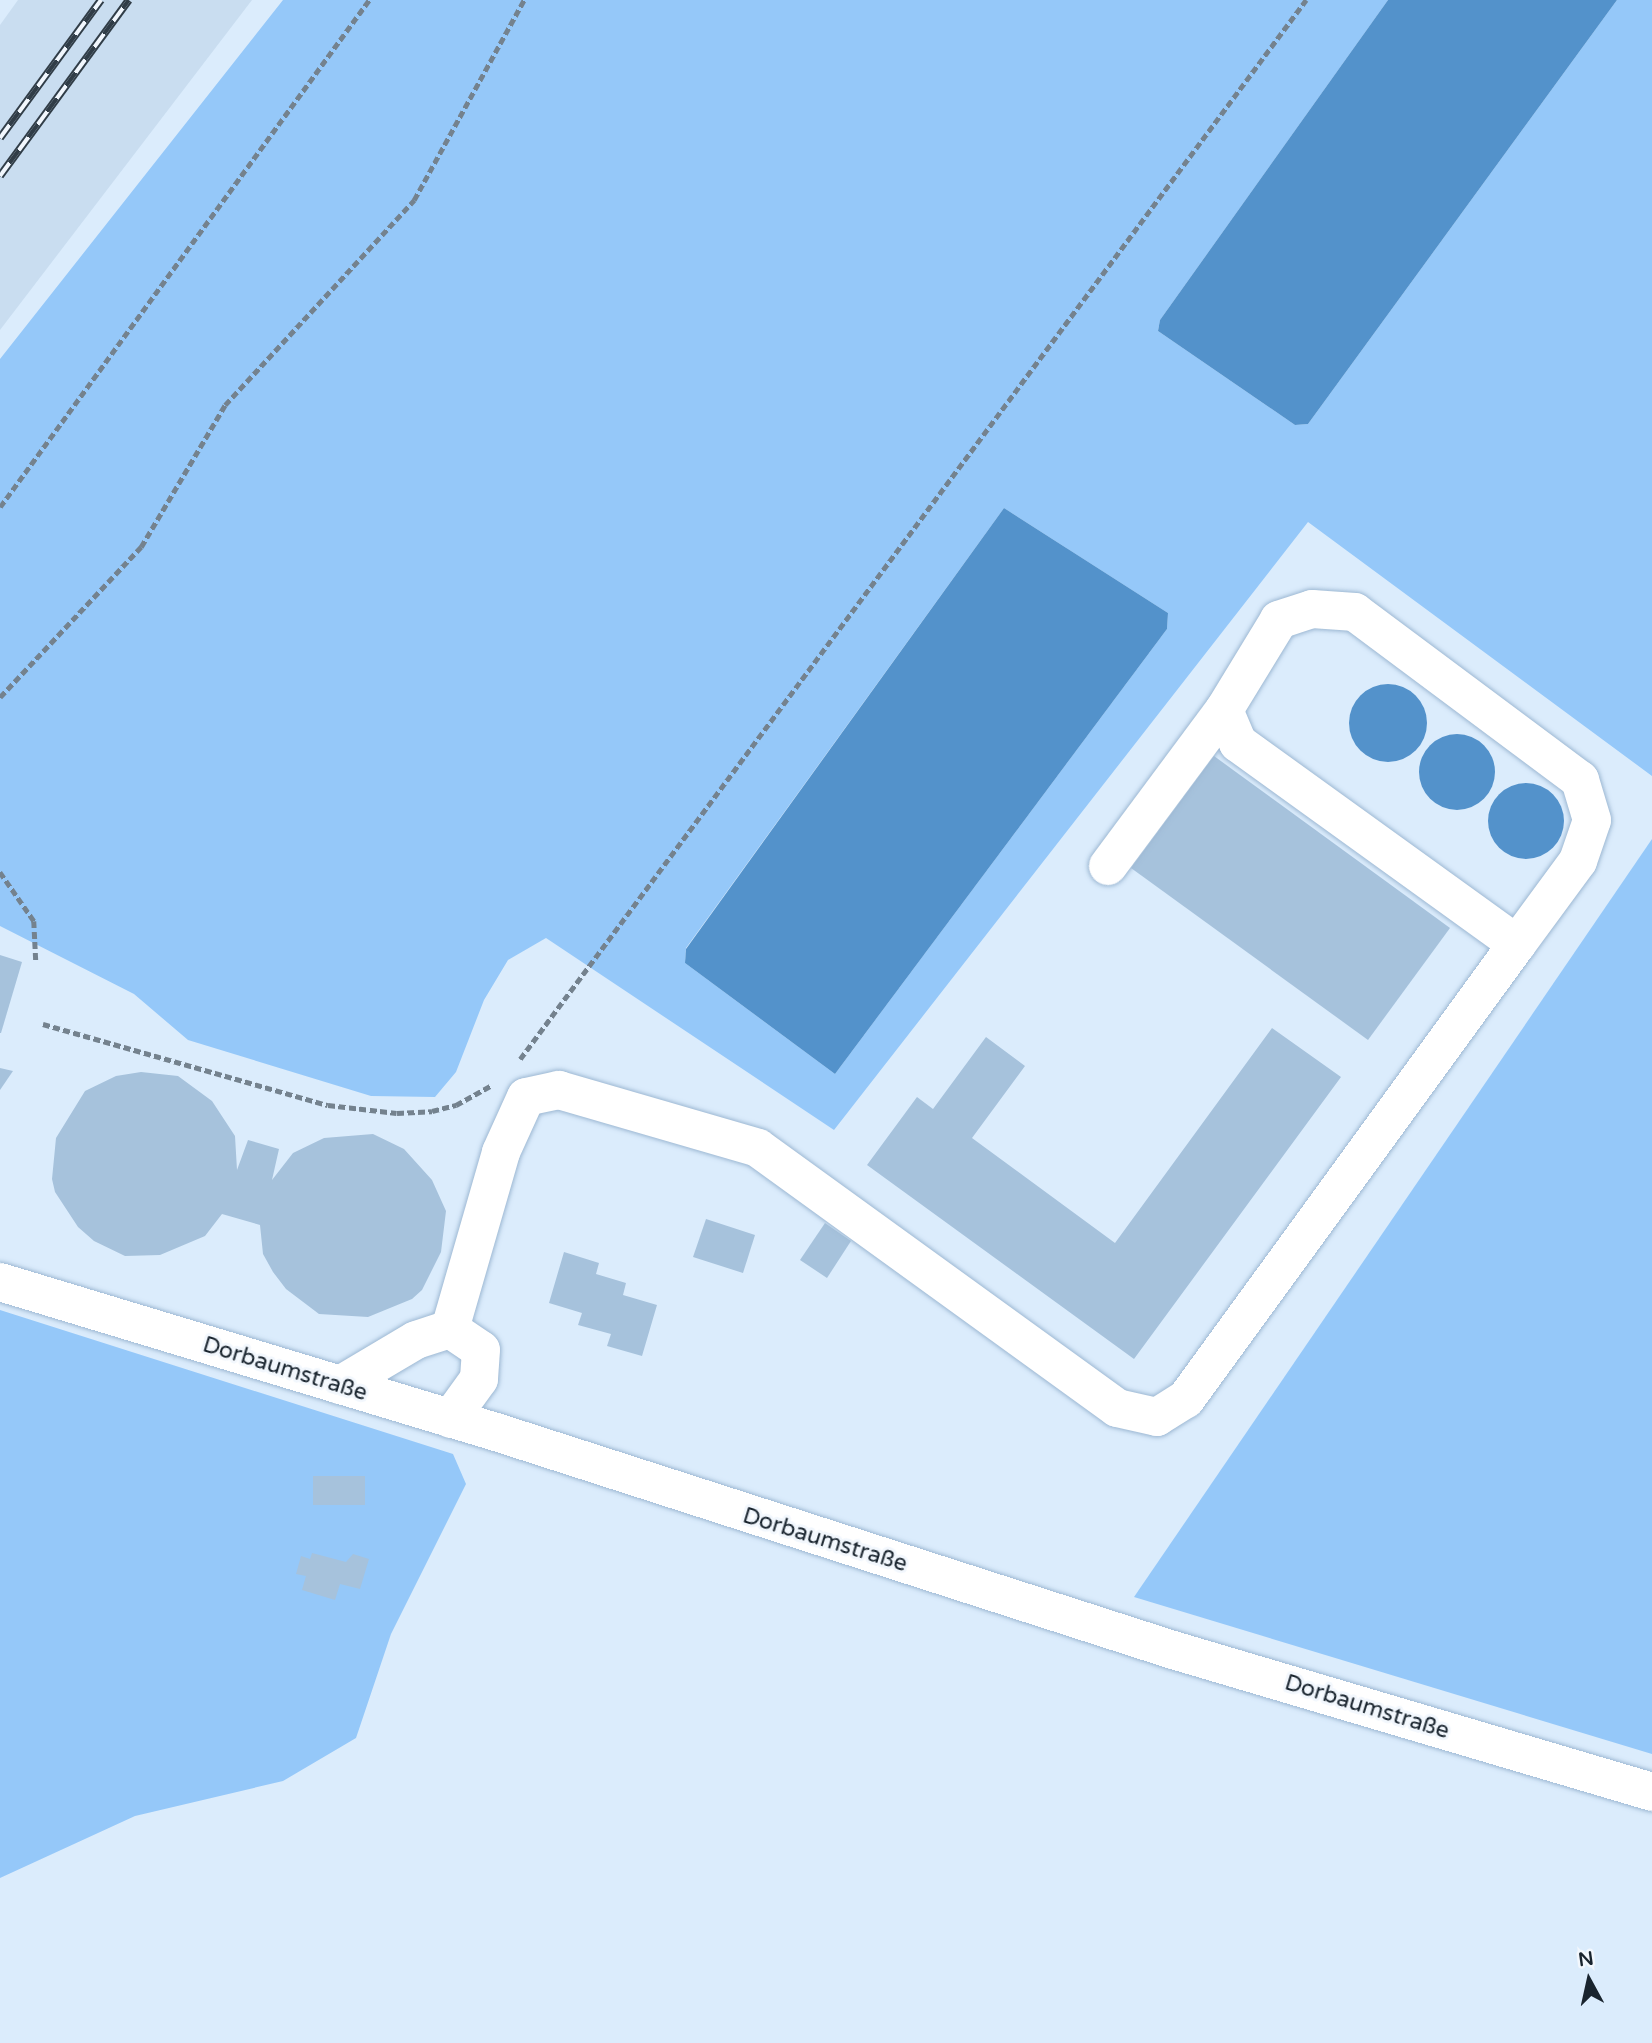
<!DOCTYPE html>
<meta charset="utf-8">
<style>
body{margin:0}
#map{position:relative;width:1652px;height:2043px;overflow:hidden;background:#dbecfc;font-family:"Varela Round",sans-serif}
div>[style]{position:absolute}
.built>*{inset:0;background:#c9ddf0}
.green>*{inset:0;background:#95c8f9}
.water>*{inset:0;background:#5392cb}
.round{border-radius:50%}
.building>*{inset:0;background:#a6c2dc}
.path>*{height:4.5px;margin-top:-2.25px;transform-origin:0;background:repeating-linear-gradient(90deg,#74828e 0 7px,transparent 0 10.5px)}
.roads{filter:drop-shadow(0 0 2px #9db8d3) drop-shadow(0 0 2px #9db8d3)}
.minor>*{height:38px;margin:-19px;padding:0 19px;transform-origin:19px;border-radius:19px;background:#fff}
.rail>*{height:8px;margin-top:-4px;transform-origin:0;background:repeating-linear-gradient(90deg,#f2f7fd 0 16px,#313d47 0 32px);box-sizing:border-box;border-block:2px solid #313d47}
span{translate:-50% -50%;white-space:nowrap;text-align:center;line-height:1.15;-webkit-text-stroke:6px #f2f7fd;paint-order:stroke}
.street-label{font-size:23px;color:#19242e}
.north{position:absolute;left:1554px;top:1945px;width:70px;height:70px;-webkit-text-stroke:5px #f2f7fd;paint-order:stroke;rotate:352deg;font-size:19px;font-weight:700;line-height:28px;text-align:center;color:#19242e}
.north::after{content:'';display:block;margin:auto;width:24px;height:32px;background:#19242e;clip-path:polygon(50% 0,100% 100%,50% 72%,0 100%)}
</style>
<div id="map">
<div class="built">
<div style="clip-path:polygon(18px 0,252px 0,0 330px,0 25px)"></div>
</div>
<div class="green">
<div style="clip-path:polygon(evenodd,283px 0,1388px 0,1160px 320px,1158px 331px,1295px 425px,1308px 424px,1617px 0,1652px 0,1652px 776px,1308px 522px,834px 1130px,546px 938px,508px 960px,484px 1000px,456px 1072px,435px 1097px,371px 1096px,188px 1040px,134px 994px,0 926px,0 359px,283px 0,1004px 508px,1168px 613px,1167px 629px,835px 1074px,685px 963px,686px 948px,1004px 508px)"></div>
<div style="clip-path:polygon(1652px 839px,1652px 1754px,1134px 1597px)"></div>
<div style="clip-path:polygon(0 1310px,453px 1454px,466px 1484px,391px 1634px,356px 1738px,283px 1781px,135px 1816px,0 1878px)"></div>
</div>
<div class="water">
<div style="clip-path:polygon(1388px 0,1617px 0,1308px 424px,1295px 425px,1158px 331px,1160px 320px)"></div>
<div style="clip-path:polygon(1004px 508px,1168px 613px,1167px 629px,835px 1074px,685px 963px,686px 949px)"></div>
<div class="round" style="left:1349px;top:684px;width:78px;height:78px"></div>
<div class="round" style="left:1419px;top:734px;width:76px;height:76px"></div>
<div class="round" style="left:1488px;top:783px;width:76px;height:76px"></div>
</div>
<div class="building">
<div style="clip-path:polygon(1214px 756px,1450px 928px,1368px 1040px,1131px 868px)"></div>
<div style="clip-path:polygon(0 955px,22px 962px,1px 1033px,0 1033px)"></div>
<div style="clip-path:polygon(1272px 1028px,1341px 1077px,1134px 1359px,867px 1165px,917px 1097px,933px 1109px,986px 1037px,1025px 1066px,972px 1138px,1115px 1243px)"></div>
<div style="clip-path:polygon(0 1068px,13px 1071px,0 1090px)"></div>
<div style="clip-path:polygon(141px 1072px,178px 1076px,212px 1101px,235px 1136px,237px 1170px,248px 1140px,279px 1149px,272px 1180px,293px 1153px,324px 1138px,373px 1134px,404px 1149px,432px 1180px,446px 1211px,441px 1252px,422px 1290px,412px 1299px,368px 1317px,319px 1314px,286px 1289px,273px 1272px,263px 1254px,260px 1225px,222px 1214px,205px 1236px,160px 1255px,125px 1256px,94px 1241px,78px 1227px,55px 1192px,52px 1179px,56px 1138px,85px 1091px,116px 1076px)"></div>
<div style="clip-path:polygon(706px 1219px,755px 1235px,743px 1273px,693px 1257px)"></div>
<div style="clip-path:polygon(825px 1223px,851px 1241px,827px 1278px,800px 1260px)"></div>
<div style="clip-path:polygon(564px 1252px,599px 1263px,596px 1274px,626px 1283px,623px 1295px,657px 1305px,642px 1356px,607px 1346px,611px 1334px,578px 1325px,582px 1313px,549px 1303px)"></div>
<div style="clip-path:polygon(313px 1476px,365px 1476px,365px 1505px,313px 1505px)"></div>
<div style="clip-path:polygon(312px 1553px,346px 1562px,353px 1554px,369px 1559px,360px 1589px,340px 1584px,335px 1600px,302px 1590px,306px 1576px,296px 1574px,301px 1556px,310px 1559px)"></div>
</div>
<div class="path">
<div style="left:0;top:507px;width:627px;rotate:-53.95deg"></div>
<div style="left:0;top:697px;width:206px;rotate:-46.8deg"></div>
<div style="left:141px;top:547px;width:165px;rotate:-59.4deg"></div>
<div style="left:225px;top:405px;width:279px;rotate:-47.3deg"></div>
<div style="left:414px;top:200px;width:228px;rotate:-61.2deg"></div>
<div style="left:0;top:872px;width:60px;rotate:55.2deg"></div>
<div style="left:34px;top:921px;width:41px;rotate:87.2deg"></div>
<div style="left:43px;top:1024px;width:296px;rotate:15.9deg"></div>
<div style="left:328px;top:1105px;width:69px;rotate:6.6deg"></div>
<div style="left:397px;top:1113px;width:35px;rotate:-3deg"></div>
<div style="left:432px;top:1111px;width:25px;rotate:-14deg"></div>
<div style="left:456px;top:1105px;width:39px;rotate:-29deg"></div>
<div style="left:520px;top:1059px;width:1319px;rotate:-53.42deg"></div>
</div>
<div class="roads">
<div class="minor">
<div style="left:1108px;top:866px;width:194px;rotate:-53.4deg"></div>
<div style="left:0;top:1282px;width:518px;rotate:16.83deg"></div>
<div style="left:496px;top:1432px;width:711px;rotate:17.85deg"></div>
<div style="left:1173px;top:1650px;width:500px;rotate:16.5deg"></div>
<div style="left:450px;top:1329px;width:184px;rotate:-73.9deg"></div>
<div style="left:501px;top:1152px;width:60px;rotate:-65.6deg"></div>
<div style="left:526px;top:1097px;width:34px;rotate:-12deg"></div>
<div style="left:559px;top:1090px;width:207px;rotate:16.2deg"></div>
<div style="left:758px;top:1148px;width:443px;rotate:35.9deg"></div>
<div style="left:1117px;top:1408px;width:41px;rotate:12.7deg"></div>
<div style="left:1157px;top:1417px;width:34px;rotate:-32deg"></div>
<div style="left:1186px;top:1399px;width:563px;rotate:-53.97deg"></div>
<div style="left:1517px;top:944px;width:103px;rotate:-53.7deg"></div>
<div style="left:1578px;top:861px;width:43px;rotate:-71.1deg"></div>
<div style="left:1592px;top:820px;width:42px;rotate:-106.7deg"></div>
<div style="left:1580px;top:780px;width:281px;rotate:-143.3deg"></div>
<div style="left:1355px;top:612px;width:43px;rotate:-176deg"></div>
<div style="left:1312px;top:609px;width:35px;rotate:162deg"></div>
<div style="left:1279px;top:620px;width:105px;rotate:121.4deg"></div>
<div style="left:1224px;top:710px;width:36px;rotate:67deg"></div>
<div style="left:1238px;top:743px;width:344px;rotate:35.8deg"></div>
<div style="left:340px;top:1385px;width:88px;rotate:-30.6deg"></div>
<div style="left:416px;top:1340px;width:36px;rotate:-18deg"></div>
<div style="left:450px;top:1329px;width:37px;rotate:34deg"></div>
<div style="left:481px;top:1350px;width:29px;rotate:94deg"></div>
<div style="left:479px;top:1379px;width:49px;rotate:125.9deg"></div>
</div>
</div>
<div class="rail">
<div style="left:0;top:138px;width:171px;rotate:-53.8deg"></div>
<div style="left:0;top:176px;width:218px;rotate:-53.8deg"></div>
</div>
<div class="street-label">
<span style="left:285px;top:1369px;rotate:17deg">Dorbaumstraße</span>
<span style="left:825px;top:1540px;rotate:17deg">Dorbaumstraße</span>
<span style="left:1367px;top:1707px;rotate:17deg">Dorbaumstraße</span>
</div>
<div class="north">N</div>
</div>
